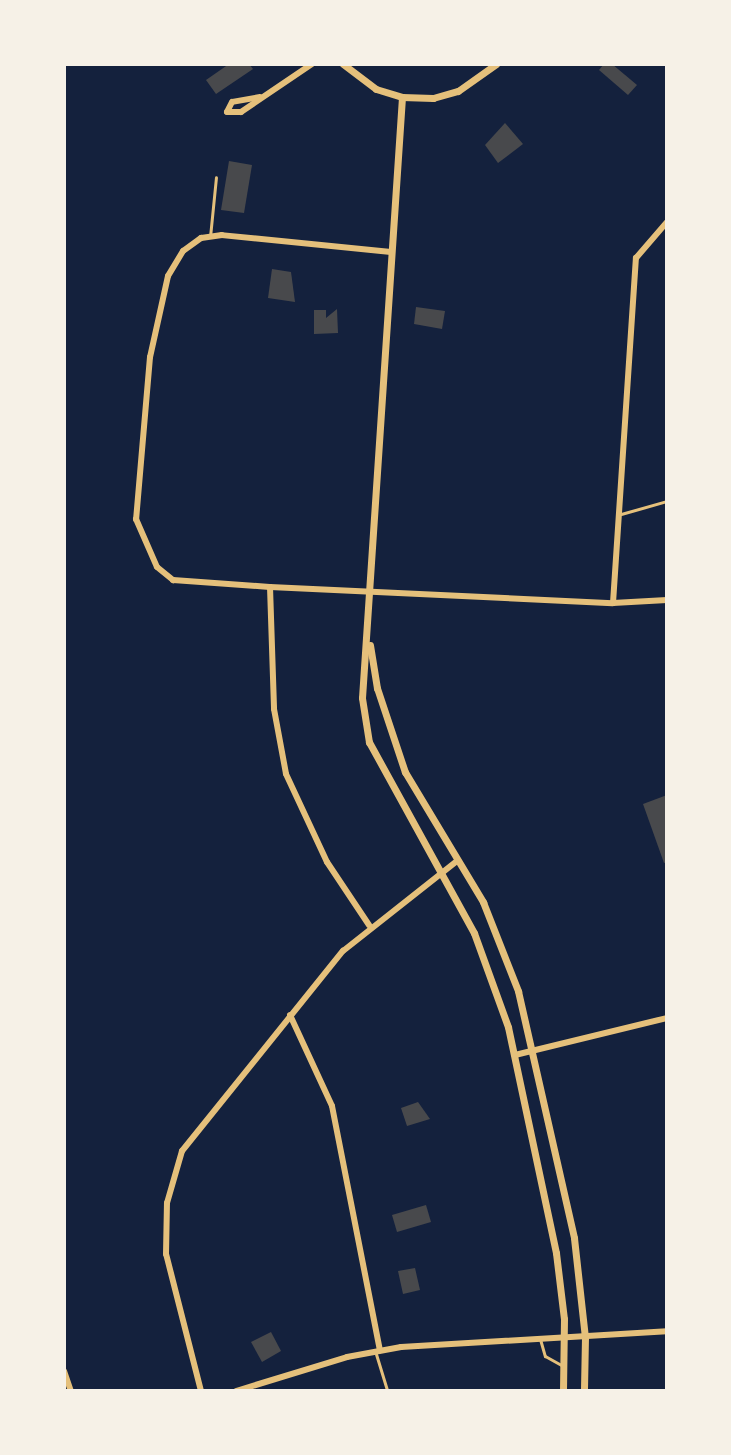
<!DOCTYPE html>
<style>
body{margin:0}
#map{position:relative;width:731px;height:1455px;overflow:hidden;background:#14213d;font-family:Roboto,sans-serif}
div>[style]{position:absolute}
.building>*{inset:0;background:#48494c}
.service>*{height:3px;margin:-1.5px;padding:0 1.5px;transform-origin:1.5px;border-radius:1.5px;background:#e5c07b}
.minor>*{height:6px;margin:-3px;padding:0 3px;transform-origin:3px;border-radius:3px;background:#e5c07b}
.tertiary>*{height:7px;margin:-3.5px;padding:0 3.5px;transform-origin:3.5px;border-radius:3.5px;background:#e5c07b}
span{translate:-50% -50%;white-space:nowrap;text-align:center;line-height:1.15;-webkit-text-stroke:8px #f6f1e7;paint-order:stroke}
.frame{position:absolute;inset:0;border:66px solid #f6f1e7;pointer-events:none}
</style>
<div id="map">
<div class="building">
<div style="clip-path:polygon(229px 64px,249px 64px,253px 69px,216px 94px,206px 80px)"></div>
<div style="clip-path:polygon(604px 64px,612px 64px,637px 85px,628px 95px,599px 70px)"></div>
<div style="clip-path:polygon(505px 123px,523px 144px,498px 163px,485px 145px)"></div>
<div style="clip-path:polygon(229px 161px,252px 165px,244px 213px,221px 210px)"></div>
<div style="clip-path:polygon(272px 269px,291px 272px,295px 302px,268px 298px)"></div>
<div style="clip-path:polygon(416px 307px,445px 311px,442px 329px,414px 324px)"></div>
<div style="clip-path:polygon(337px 309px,338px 333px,314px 334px,314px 310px,326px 310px,326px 318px)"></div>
<div style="clip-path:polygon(667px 795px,667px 862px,664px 863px,643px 804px)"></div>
<div style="clip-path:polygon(418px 1102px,430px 1119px,407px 1126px,401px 1108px)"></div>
<div style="clip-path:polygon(426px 1205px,431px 1222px,397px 1232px,392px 1215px)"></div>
<div style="clip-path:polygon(415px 1268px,420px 1290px,403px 1294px,398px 1271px)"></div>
<div style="clip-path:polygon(271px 1332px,281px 1351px,262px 1362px,251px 1342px)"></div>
</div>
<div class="service">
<div style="left:210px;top:237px;width:60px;rotate:-84.3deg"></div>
<div style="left:621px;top:514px;width:48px;rotate:-15.8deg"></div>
<div style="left:540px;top:1339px;width:18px;rotate:74deg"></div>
<div style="left:545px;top:1356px;width:18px;rotate:29deg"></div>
<div style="left:376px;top:1354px;width:39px;rotate:73deg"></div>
</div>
<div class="minor">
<div style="left:260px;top:97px;width:28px;rotate:170deg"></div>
<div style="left:232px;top:102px;width:11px;rotate:117deg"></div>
<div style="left:227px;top:112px;width:14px"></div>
<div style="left:241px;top:112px;width:86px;rotate:-34.1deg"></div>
<div style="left:391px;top:252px;width:170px;rotate:-174.3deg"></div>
<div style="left:222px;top:235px;width:21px;rotate:172deg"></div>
<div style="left:201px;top:238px;width:22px;rotate:144deg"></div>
<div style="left:183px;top:251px;width:29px;rotate:121deg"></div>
<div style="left:168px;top:276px;width:83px;rotate:102.5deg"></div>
<div style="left:150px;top:357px;width:163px;rotate:94.9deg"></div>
<div style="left:136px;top:519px;width:52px;rotate:66.4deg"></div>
<div style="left:157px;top:567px;width:21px;rotate:39deg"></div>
<div style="left:173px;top:580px;width:97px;rotate:4.1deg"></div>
<div style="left:270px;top:587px;width:343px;rotate:2.7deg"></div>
<div style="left:613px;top:603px;width:54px;rotate:-3.2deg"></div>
<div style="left:270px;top:587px;width:122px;rotate:88.1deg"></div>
<div style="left:274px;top:709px;width:66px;rotate:79.5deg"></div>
<div style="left:286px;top:774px;width:97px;rotate:65deg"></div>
<div style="left:327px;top:862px;width:76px;rotate:56.3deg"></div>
<div style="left:613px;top:603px;width:346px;rotate:-86.2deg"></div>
<div style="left:636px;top:258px;width:48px;rotate:-49.3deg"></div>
<div style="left:290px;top:1015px;width:100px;rotate:65.2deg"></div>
<div style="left:332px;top:1106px;width:249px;rotate:78.9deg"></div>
<div style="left:515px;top:1055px;width:156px;rotate:-13.7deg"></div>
<div style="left:64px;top:1371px;width:21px;rotate:71deg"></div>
<div style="left:201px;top:1391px;width:141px;rotate:-104.3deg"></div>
<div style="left:166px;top:1254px;width:51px;rotate:-88.9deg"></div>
<div style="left:167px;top:1203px;width:54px;rotate:-73.9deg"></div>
<div style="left:182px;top:1151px;width:257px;rotate:-51.2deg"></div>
<div style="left:343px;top:951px;width:145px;rotate:-38.3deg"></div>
<div style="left:236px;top:1391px;width:116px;rotate:-17deg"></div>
<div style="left:347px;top:1357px;width:55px;rotate:-10.5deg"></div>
<div style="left:401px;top:1347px;width:266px;rotate:-3.4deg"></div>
</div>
<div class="tertiary">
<div style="left:343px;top:64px;width:41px;rotate:37.1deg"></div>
<div style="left:376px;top:89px;width:27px;rotate:17deg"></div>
<div style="left:402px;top:97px;width:31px;rotate:2deg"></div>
<div style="left:433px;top:98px;width:26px;rotate:-16deg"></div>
<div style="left:458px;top:91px;width:47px;rotate:-35.4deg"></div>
<div style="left:402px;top:97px;width:602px;rotate:93.81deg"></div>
<div style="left:362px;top:698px;width:45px;rotate:81deg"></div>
<div style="left:369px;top:742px;width:218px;rotate:61.2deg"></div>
<div style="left:474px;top:933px;width:100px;rotate:70.1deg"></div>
<div style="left:508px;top:1027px;width:231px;rotate:78deg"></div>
<div style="left:556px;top:1253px;width:66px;rotate:83.1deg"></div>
<div style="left:564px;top:1319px;width:72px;rotate:90.8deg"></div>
<div style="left:370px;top:645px;width:44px;rotate:80.8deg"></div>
<div style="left:377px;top:688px;width:89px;rotate:71.6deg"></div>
<div style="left:405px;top:772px;width:152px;rotate:59deg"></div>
<div style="left:483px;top:902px;width:96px;rotate:68.5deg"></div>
<div style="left:518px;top:991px;width:253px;rotate:77.2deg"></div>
<div style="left:574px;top:1238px;width:100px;rotate:83.7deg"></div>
<div style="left:585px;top:1337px;width:54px;rotate:91.1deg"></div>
</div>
<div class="frame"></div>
</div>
